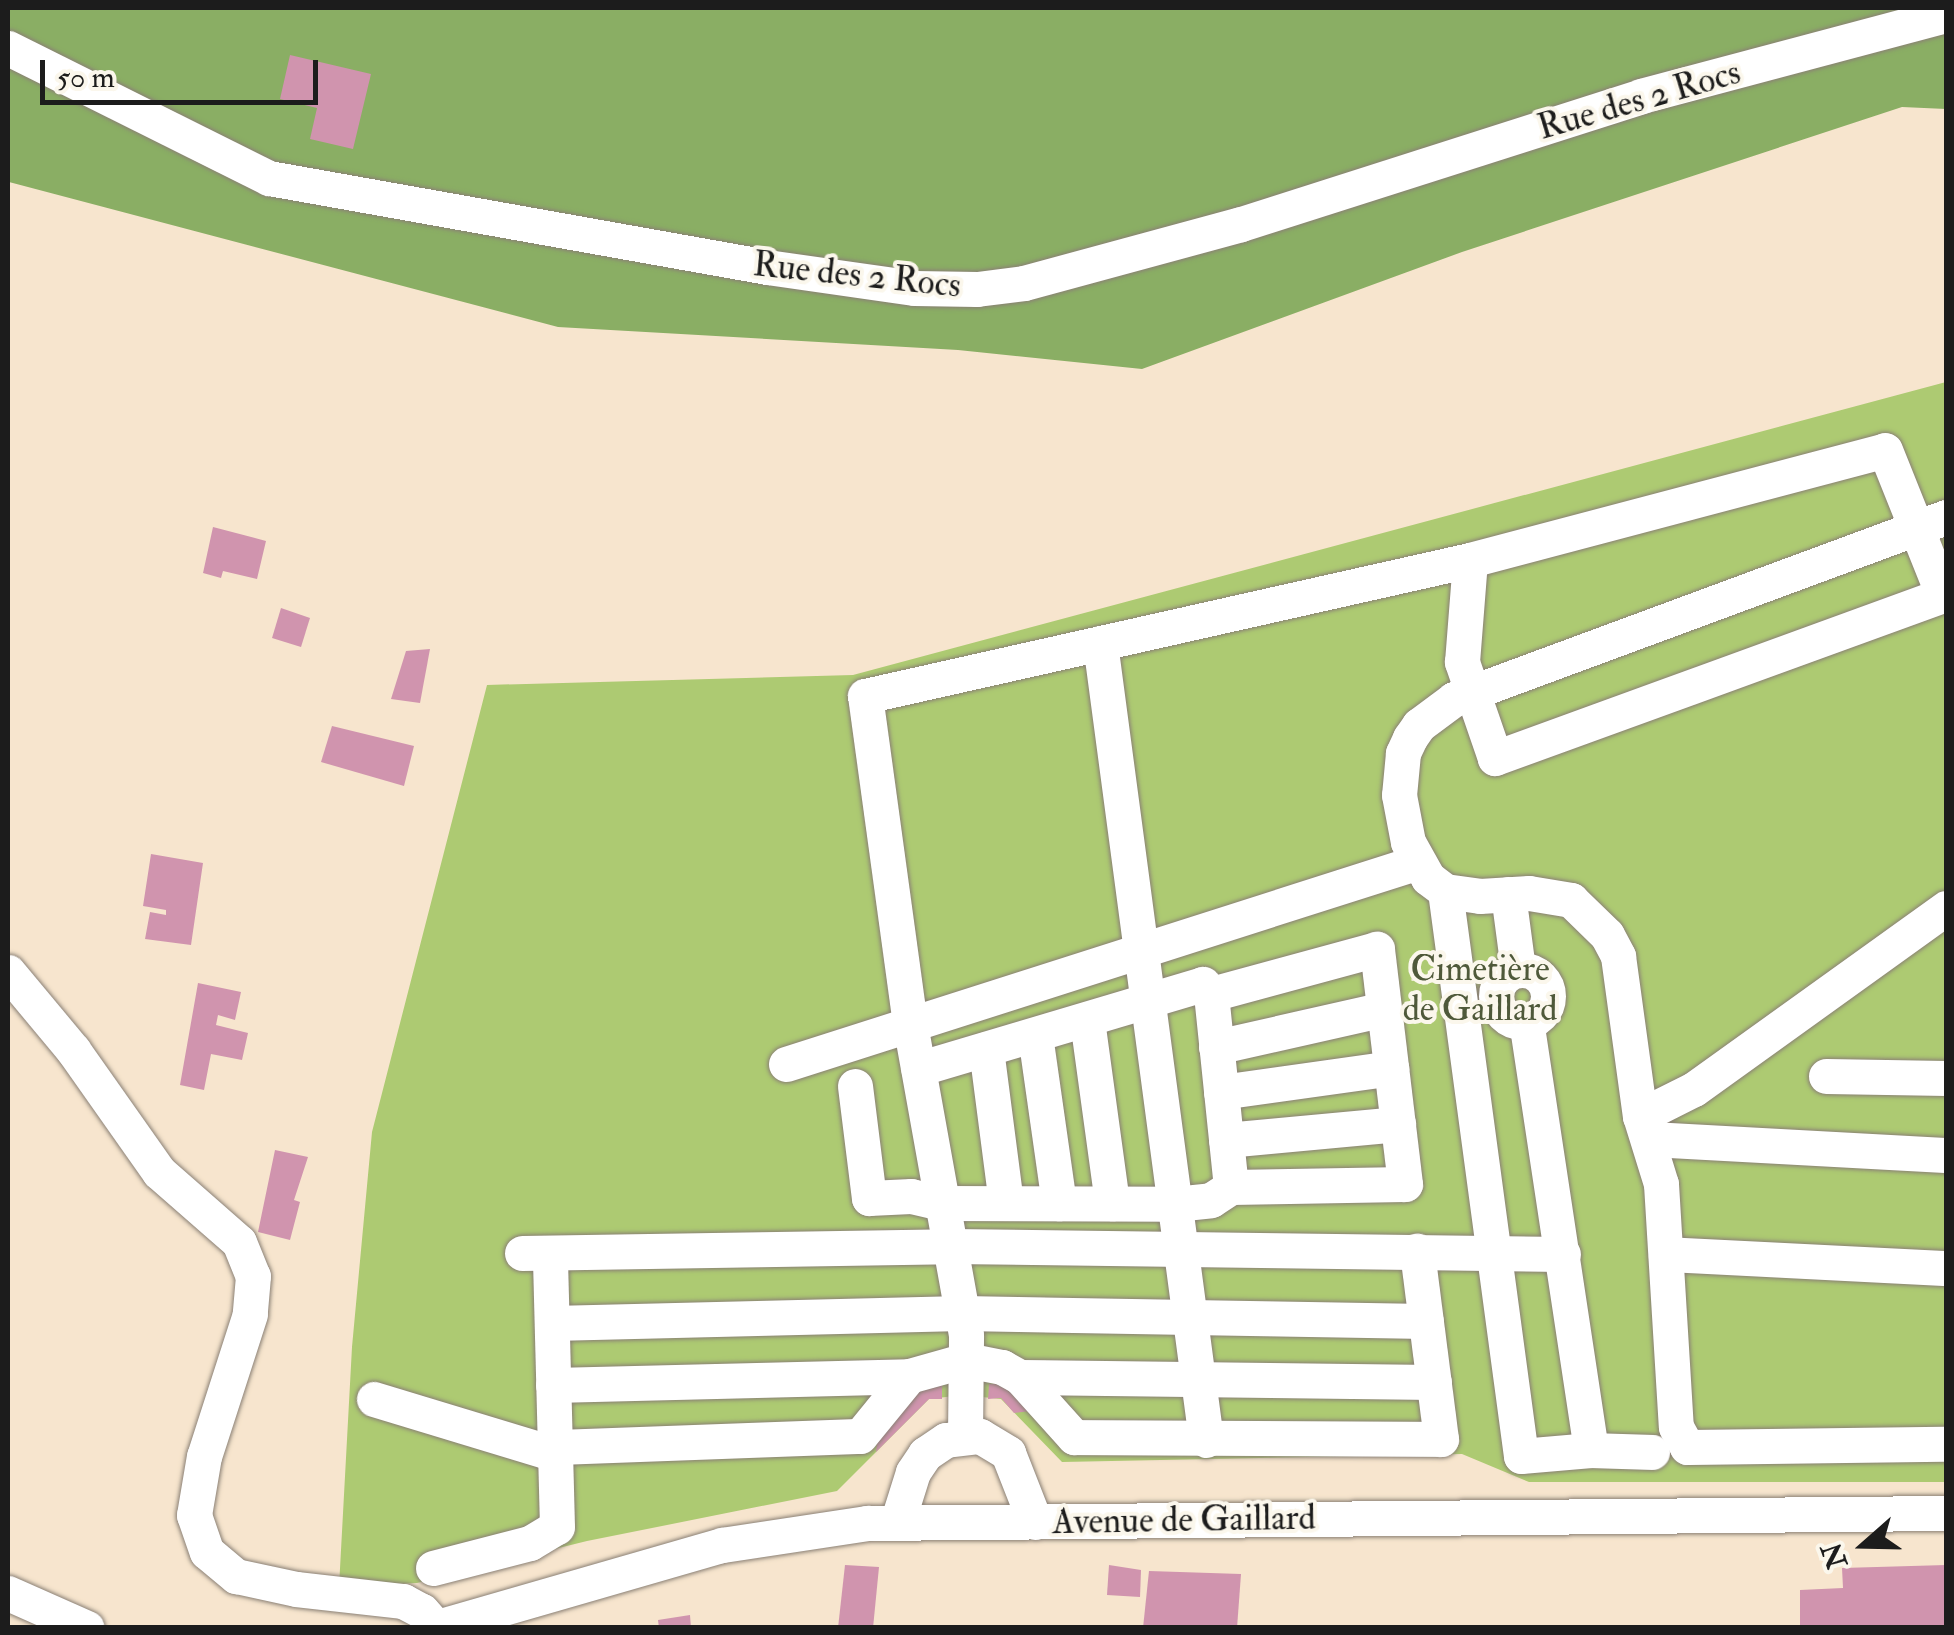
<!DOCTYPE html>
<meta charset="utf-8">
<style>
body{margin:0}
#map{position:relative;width:1954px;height:1635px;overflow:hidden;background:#f7e5ce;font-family:"IM FELL Double Pica",serif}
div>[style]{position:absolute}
.green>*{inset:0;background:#adca72}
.forest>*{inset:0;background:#8aae64}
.building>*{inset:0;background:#d094ae}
.roads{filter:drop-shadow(0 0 2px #8a8075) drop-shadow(0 0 2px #8a8075)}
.minor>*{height:35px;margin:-17.5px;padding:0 17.5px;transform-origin:17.5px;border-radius:17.5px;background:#fff}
.minor>.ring{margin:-17.5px;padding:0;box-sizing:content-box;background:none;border:35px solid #fff;border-radius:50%}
span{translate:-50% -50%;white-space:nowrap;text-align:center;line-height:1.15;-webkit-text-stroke:8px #fbf7ec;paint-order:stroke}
.street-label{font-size:35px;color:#1c1c1c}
.park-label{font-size:35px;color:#4f593a}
.frame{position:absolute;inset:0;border:10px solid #1c1c1c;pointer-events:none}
.north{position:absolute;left:1814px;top:1495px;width:100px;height:100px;-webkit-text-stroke:8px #fbf7ec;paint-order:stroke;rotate:250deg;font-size:28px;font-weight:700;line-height:40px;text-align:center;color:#1c1c1c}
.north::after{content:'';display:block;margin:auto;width:35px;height:45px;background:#1c1c1c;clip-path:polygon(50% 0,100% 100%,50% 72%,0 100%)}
.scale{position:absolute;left:40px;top:60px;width:278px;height:45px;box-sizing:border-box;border:5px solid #1c1c1c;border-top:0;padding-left:12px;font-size:30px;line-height:35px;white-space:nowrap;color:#1c1c1c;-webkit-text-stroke:8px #fbf7ec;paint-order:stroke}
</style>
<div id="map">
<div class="green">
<div style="clip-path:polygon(1946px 382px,1946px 1482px,1529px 1482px,1462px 1454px,1062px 1462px,1001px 1399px,963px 1395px,929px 1399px,837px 1491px,587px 1541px,417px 1583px,339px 1587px,352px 1347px,372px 1132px,487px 685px,853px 675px)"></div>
</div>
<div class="forest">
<div style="clip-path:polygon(8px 8px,1946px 8px,1946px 109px,1902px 107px,1462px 252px,1142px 369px,958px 350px,558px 327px,9px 182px)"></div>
</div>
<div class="building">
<div style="clip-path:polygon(290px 55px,371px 74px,353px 149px,310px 139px,317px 108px,280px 99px)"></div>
<div style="clip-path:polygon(213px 527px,266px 541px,257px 579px,223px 571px,221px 578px,203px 573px)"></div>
<div style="clip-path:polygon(281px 608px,310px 618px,301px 647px,272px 638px)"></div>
<div style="clip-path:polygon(430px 649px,420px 703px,391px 699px,406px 651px)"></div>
<div style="clip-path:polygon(332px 726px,414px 746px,404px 786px,321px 762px)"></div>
<div style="clip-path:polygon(151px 854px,203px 863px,191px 945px,145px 939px,150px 912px,166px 915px,166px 910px,143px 906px)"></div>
<div style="clip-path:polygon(198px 983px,241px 992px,235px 1020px,218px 1015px,216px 1025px,248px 1033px,242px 1060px,211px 1054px,204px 1090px,180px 1085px)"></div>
<div style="clip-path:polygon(275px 1150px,308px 1157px,294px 1200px,300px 1202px,290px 1240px,258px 1232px)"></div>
<div style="clip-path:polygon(925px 1384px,942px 1384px,942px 1399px,929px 1399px,876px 1452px,878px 1434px)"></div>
<div style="clip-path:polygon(989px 1384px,1005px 1384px,1030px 1411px,1014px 1413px,1001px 1398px,988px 1399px)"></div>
<div style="clip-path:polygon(845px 1565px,879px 1567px,873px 1628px,838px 1628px)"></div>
<div style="clip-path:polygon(1109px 1565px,1141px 1570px,1140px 1597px,1107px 1595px)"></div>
<div style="clip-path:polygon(1946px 1565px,1946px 1628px,1800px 1628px,1800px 1590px,1843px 1588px,1842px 1568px)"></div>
<div style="clip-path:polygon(1149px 1571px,1241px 1574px,1237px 1628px,1143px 1628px)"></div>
<div style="clip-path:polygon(690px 1615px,691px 1628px,659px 1628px,658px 1620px)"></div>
</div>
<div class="roads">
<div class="minor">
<div style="left:8px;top:48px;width:292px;rotate:26.5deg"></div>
<div style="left:269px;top:178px;width:506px;rotate:10.13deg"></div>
<div style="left:767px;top:267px;width:148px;rotate:8.1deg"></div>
<div style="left:914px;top:288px;width:63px;rotate:0.9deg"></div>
<div style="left:977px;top:289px;width:47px;rotate:-7.3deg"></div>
<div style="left:1024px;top:283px;width:225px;rotate:-15.2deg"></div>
<div style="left:1241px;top:224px;width:420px;rotate:-17.7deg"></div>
<div style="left:1641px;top:96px;width:316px;rotate:-14.9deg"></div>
<div style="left:1946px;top:517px;width:525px;rotate:159.7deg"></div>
<div style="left:1454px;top:699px;width:44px;rotate:143.4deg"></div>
<div style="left:1419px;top:725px;width:16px;rotate:125deg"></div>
<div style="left:1410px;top:738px;width:17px;rotate:115deg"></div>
<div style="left:1403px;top:753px;width:42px;rotate:95.4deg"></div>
<div style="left:1399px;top:795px;width:48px;rotate:79.2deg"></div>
<div style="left:1408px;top:842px;width:41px;rotate:60.9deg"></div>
<div style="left:1428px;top:878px;width:21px;rotate:37deg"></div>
<div style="left:1445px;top:891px;width:35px;rotate:8deg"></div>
<div style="left:1480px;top:896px;width:49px;rotate:-3.5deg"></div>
<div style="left:1529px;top:893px;width:43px;rotate:9.5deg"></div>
<div style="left:1571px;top:900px;width:50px;rotate:44.2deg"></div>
<div style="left:1607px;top:935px;width:24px;rotate:62deg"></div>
<div style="left:1618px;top:956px;width:162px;rotate:82.2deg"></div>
<div style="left:1640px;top:1116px;width:71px;rotate:72.8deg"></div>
<div style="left:1661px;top:1184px;width:243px;rotate:86.5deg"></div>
<div style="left:1676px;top:1427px;width:23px;rotate:61deg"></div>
<div style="left:1687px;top:1447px;width:259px;rotate:-0.7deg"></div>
<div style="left:1100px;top:643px;width:804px;rotate:82.42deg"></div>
<div style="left:1445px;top:891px;width:570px;rotate:82.34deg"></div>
<div style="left:1521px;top:1456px;width:70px;rotate:-4.9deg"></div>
<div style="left:1591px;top:1450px;width:433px;rotate:-98.6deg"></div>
<div style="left:1508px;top:894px;width:76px;rotate:82.4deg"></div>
<div class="ring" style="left:1496px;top:970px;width:17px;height:17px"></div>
<div style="left:8px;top:972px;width:102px;rotate:50.2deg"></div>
<div style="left:73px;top:1050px;width:149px;rotate:54.8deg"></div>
<div style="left:159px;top:1172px;width:106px;rotate:41.2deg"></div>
<div style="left:239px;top:1242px;width:37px;rotate:68deg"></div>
<div style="left:253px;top:1276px;width:38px;rotate:95deg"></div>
<div style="left:250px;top:1314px;width:149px;rotate:107.9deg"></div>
<div style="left:204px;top:1456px;width:60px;rotate:99.6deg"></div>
<div style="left:194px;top:1515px;width:39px;rotate:71deg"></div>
<div style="left:207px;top:1552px;width:38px;rotate:40deg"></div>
<div style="left:236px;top:1576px;width:61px;rotate:12.2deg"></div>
<div style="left:296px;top:1589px;width:108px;rotate:6.4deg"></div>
<div style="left:403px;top:1601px;width:21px;rotate:28deg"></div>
<div style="left:422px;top:1611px;width:21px;rotate:49deg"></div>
<div style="left:1211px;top:994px;width:194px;rotate:84.1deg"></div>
<div style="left:1087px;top:1020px;width:185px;rotate:82.2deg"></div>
<div style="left:1035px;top:1035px;width:170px;rotate:81.9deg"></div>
<div style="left:1216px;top:1047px;width:172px;rotate:-12.7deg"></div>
<div style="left:986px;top:1049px;width:155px;rotate:82.6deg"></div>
<div style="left:786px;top:1064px;width:663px;rotate:-17.72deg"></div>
<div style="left:1826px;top:1076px;width:120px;rotate:1deg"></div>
<div style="left:855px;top:1086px;width:113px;rotate:82.9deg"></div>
<div style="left:869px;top:1198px;width:42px;rotate:-2.7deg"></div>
<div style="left:911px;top:1196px;width:32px;rotate:13deg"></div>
<div style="left:942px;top:1203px;width:233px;rotate:0.2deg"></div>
<div style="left:1175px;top:1204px;width:36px;rotate:-6deg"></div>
<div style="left:1211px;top:1200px;width:24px;rotate:-33deg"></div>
<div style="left:1231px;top:1187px;width:174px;rotate:-1deg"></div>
<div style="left:1405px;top:1184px;width:237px;rotate:-96.8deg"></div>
<div style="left:1377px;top:949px;width:172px;rotate:164.8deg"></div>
<div style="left:1211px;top:994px;width:13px;rotate:-129deg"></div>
<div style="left:1203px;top:984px;width:297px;rotate:163.4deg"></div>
<div style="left:1221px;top:1092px;width:172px;rotate:-8deg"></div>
<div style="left:1640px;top:1116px;width:60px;rotate:-26.6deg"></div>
<div style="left:1694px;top:1089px;width:310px;rotate:-35.7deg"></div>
<div style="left:1650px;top:1139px;width:296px;rotate:3.1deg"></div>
<div style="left:1226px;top:1140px;width:173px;rotate:-5.3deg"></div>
<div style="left:522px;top:1253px;width:428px;rotate:-0.9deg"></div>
<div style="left:950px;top:1246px;width:613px;rotate:0.75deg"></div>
<div style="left:1666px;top:1254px;width:280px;rotate:2.9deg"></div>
<div style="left:552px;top:1323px;width:410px;rotate:-1.4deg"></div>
<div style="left:962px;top:1313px;width:464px;rotate:1deg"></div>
<div style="left:1020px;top:1377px;width:414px;rotate:0.7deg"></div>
<div style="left:553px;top:1385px;width:356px;rotate:-1.4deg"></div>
<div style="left:374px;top:1399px;width:189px;rotate:16.9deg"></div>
<div style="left:965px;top:1436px;width:101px;rotate:-89.4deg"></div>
<div style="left:966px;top:1335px;width:316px;rotate:-100.2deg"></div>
<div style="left:910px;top:1024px;width:331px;rotate:-97.8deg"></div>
<div style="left:865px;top:696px;width:620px;rotate:-12.67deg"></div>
<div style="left:1470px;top:560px;width:429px;rotate:-14.8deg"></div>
<div style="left:1885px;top:450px;width:156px;rotate:68.2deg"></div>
<div style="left:1943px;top:595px;width:477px;rotate:160deg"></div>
<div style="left:1495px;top:758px;width:102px;rotate:-109deg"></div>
<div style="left:1462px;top:662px;width:102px;rotate:-85.5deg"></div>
<div style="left:555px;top:1447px;width:305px;rotate:-2.1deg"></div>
<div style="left:860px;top:1436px;width:77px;rotate:-50.8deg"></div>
<div style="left:909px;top:1376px;width:59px;rotate:-15.7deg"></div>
<div style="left:966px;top:1360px;width:37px;rotate:11deg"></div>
<div style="left:1002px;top:1367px;width:21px;rotate:29deg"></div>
<div style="left:1020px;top:1377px;width:81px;rotate:48deg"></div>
<div style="left:1074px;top:1437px;width:367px;rotate:0.3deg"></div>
<div style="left:1441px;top:1439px;width:190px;rotate:-97.3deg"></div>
<div style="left:1591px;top:1450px;width:61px;rotate:1.9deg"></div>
<div style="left:897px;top:1523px;width:53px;rotate:-72.6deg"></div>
<div style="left:913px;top:1472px;width:22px;rotate:-56deg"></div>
<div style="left:925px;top:1454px;width:25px;rotate:-34deg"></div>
<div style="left:946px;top:1440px;width:34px;rotate:-7deg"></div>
<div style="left:980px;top:1436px;width:33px;rotate:31deg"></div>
<div style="left:1008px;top:1453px;width:74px;rotate:68.6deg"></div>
<div style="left:433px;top:1568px;width:100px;rotate:-14.5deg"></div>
<div style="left:530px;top:1543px;width:31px;rotate:-31deg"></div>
<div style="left:557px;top:1527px;width:273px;rotate:-91.5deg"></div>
<div style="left:8px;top:1593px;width:86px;rotate:23.9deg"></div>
<div style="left:434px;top:1628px;width:300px;rotate:-16.1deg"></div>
<div style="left:722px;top:1545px;width:147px;rotate:-8.6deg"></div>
<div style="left:867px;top:1523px;width:1079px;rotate:-0.53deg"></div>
</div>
</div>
<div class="street-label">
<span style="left:1639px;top:100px;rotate:-16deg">Rue des 2 Rocs</span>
<span style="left:857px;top:275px;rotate:6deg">Rue des 2 Rocs</span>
<span style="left:1184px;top:1520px;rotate:-1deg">Avenue de Gaillard</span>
</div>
<div class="park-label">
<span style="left:1480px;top:989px">Cimetière<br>de Gaillard</span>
</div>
<div class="frame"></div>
<div class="north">N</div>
<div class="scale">50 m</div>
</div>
